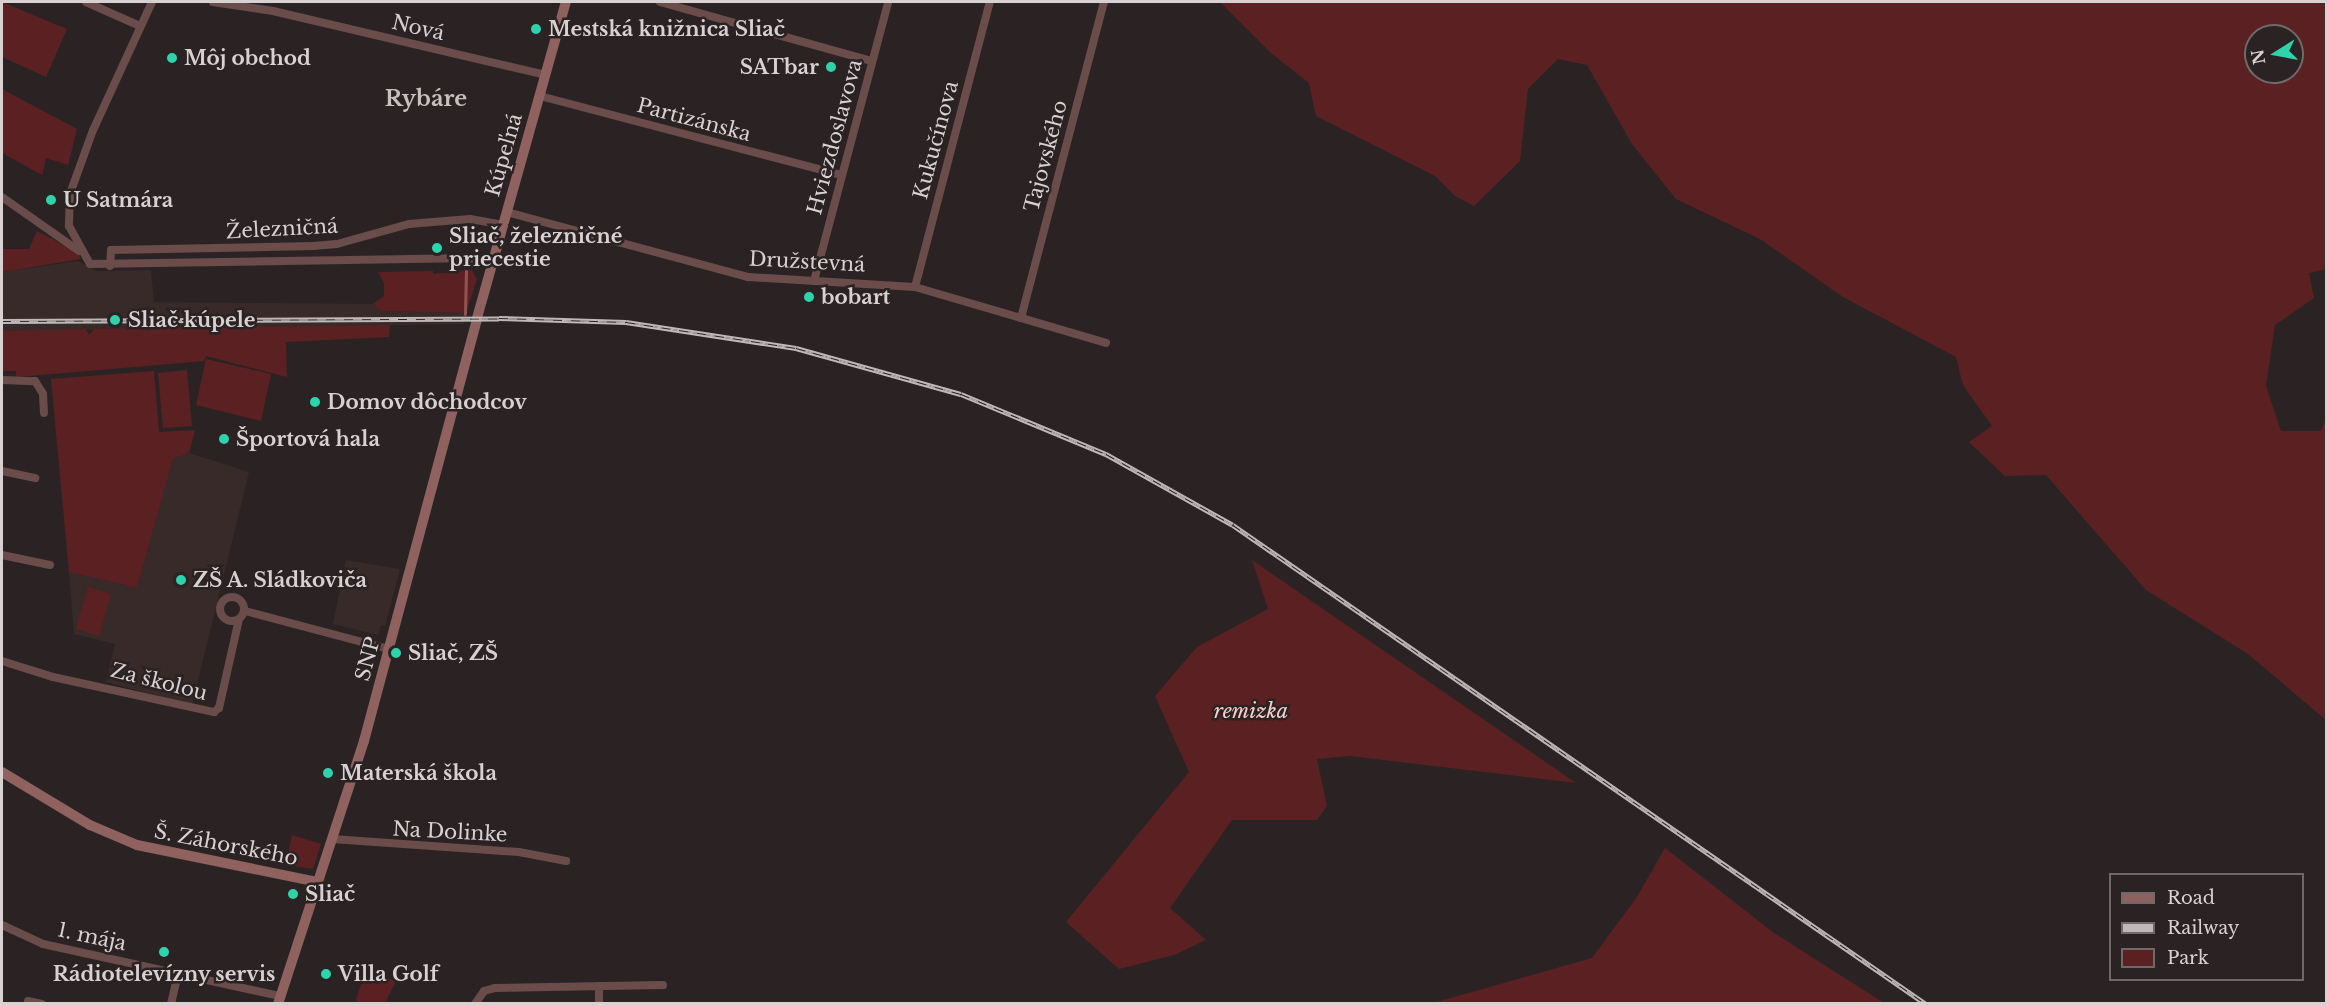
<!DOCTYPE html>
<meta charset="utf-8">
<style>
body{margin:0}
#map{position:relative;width:2328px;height:1005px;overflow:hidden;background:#2b2323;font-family:"Libre Baskerville",serif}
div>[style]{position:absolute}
.built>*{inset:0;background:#382a29}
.green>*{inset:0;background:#5b2122}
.stream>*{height:3px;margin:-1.5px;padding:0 1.5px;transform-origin:1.5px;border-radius:1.5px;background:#955251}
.street>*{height:8px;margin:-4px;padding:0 4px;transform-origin:4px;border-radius:4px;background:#6a4c4b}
.street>.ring{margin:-4px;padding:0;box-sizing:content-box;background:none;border:8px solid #6a4c4b;border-radius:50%}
.secondary>*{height:10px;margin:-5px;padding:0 5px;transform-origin:5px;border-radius:5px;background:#8f615f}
.rail>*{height:5px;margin-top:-2.5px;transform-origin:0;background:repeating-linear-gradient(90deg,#2b2323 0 9px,#bfb8b8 0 18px);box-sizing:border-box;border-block:2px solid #bfb8b8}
.dots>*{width:16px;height:16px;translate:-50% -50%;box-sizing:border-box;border:3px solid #2b2323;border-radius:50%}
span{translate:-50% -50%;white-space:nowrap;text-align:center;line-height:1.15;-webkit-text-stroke:5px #2b2323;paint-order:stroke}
.street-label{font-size:20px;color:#d7d1d1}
.poi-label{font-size:20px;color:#d7d1d1;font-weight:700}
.left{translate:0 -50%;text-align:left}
.right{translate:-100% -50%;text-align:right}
.park-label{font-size:20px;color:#f7cdcb;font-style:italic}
.quarter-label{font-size:22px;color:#cabfbf;font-weight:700}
.frame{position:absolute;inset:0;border:3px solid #d7d1d1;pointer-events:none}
.legend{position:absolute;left:2109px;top:873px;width:195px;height:108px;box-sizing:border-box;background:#2b2323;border:2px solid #706969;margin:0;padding:8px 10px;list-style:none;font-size:18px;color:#d7d1d1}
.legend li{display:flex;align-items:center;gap:12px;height:30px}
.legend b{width:30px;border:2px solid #706969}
.north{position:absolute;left:2244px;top:24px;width:60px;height:60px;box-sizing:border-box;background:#2b2323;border:2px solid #706969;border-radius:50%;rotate:259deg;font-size:16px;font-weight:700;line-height:24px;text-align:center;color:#d7d1d1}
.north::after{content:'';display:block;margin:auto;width:21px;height:27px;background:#2dd4ab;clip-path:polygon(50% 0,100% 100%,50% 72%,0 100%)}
</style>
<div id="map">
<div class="built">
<div style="clip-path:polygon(78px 261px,96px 271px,151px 270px,154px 302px,373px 304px,382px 311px,466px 313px,464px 324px,2px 331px,2px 272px)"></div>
<div style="clip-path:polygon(189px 453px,249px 472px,192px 705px,106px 682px,115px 644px,74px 634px,69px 572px,137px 588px,173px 457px)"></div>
<div style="clip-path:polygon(346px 560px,400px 569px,385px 626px,381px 625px,378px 635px,333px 624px)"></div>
</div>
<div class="green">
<div style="clip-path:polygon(2px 2px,67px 29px,46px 77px,2px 57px)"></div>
<div style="clip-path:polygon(evenodd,1220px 2px,2326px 2px,2326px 269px,2309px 273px,2314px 298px,2275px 325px,2266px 386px,2281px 431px,2321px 431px,2326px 418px,2326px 720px,2248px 654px,2146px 590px,2046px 475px,2005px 476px,1969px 442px,1992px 426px,1963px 385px,1956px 357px,1843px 297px,1760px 239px,1676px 199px,1632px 144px,1587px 65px,1558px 59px,1528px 89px,1520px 161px,1474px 206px,1455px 196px,1435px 176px,1316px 116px,1309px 83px,1271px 53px,1220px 2px,2256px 36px,2292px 36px,2292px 72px,2256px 72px,2256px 36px)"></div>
<div style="clip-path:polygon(2px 89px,77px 129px,68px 165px,46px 158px,42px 175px,2px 153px)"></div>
<div style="clip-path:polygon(37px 231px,77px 252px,81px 259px,2px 272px,2px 249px,29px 249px)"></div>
<div style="clip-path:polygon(472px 270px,477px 279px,466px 313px,381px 311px,373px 304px,384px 296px,384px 283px,378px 272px,433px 271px,433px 274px)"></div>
<div style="clip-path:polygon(390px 325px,389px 337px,286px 342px,287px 377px,206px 356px,204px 361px,29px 376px,16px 377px,16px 371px,2px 371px,2px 331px,86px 329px,89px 335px,94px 329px)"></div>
<div style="clip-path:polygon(206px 359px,271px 374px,261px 421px,196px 405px)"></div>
<div style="clip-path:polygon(187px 370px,192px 426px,163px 428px,158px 373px)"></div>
<div style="clip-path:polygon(154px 371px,159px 432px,195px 430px,189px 453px,173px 458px,137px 588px,69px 572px,51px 379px)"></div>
<div style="clip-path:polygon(1252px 560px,1576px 783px,1350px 756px,1317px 759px,1327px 806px,1317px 820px,1232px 820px,1170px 908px,1206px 940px,1174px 955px,1119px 969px,1066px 922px,1189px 772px,1155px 696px,1197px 647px,1268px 609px)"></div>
<div style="clip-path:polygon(88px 587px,111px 594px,99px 636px,76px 629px)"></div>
<div style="clip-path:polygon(292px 835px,321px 844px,313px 869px,286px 865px)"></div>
<div style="clip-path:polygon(1665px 848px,1774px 933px,1884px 1003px,1433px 1003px,1592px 958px,1637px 897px)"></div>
<div style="clip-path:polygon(366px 971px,396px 981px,385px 1003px,359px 1003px,356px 999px)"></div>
</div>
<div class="stream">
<div style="left:465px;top:314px;width:43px;rotate:-88.7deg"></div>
</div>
<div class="street">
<div style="left:86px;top:2px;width:59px;rotate:24deg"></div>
<div style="left:152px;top:2px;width:141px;rotate:114.7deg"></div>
<div style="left:93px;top:130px;width:68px;rotate:109.8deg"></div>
<div style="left:70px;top:194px;width:32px;rotate:92deg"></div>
<div style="left:69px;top:226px;width:43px;rotate:61.1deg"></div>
<div style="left:90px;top:264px;width:367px;rotate:-0.9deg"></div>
<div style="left:457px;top:258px;width:35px;rotate:8deg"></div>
<div style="left:213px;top:2px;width:61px;rotate:8.5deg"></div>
<div style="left:273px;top:11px;width:279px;rotate:13.2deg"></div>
<div style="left:660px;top:2px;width:220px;rotate:15.6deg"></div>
<div style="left:540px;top:96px;width:311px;rotate:14.7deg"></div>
<div style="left:2px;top:197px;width:94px;rotate:35deg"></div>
<div style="left:507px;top:212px;width:250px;rotate:15.1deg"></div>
<div style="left:748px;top:277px;width:167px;rotate:3.4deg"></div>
<div style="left:915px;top:287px;width:199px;rotate:16.3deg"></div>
<div style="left:110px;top:266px;width:16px;rotate:-86deg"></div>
<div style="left:111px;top:250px;width:202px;rotate:-1.1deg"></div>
<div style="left:313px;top:246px;width:24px;rotate:-5deg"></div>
<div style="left:337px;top:244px;width:75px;rotate:-15.5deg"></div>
<div style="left:409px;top:224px;width:61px;rotate:-4.7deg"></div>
<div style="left:470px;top:219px;width:34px;rotate:10deg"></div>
<div style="left:814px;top:281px;width:289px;rotate:-75.1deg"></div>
<div style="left:915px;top:287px;width:295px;rotate:-75.3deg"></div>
<div style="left:1021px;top:318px;width:327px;rotate:-75.3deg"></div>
<div style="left:2px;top:380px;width:33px;rotate:2deg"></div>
<div style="left:35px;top:381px;width:15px;rotate:58deg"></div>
<div style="left:43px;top:394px;width:19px;rotate:87deg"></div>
<div style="left:2px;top:471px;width:34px;rotate:12deg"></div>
<div style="left:2px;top:555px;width:49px;rotate:11.8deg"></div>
<div class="ring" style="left:220px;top:597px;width:16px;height:16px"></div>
<div style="left:245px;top:611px;width:149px;rotate:14.8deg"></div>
<div style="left:2px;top:661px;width:53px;rotate:17.4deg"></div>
<div style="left:53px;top:677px;width:165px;rotate:12.3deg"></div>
<div style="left:214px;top:712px;width:6px;rotate:-39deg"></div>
<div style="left:219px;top:708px;width:91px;rotate:-77.3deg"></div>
<div style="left:332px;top:839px;width:187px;rotate:4deg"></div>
<div style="left:519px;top:852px;width:48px;rotate:10.8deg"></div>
<div style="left:2px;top:925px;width:45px;rotate:24.9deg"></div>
<div style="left:43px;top:944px;width:243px;rotate:12.4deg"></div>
<div style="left:599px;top:986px;width:18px;rotate:90deg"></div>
<div style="left:28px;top:1001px;width:14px;rotate:12deg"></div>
<div style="left:171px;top:1004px;width:32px;rotate:-77deg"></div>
<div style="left:475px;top:1004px;width:16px;rotate:-55deg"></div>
<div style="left:484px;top:991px;width:11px;rotate:-15deg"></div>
<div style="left:495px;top:988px;width:168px;rotate:-1deg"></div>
</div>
<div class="secondary">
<div style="left:2px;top:772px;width:103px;rotate:31.1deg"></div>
<div style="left:90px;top:825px;width:51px;rotate:23.1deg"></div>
<div style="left:137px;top:845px;width:185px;rotate:11.6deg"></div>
<div style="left:278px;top:1004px;width:277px;rotate:-71.9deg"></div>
<div style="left:364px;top:741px;width:438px;rotate:-75deg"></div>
<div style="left:477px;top:318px;width:328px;rotate:-74.3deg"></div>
</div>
<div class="rail">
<div style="left:2px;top:321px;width:497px;rotate:-0.3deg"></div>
<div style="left:499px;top:318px;width:127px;rotate:1.8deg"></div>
<div style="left:626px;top:322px;width:172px;rotate:8.7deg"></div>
<div style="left:796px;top:348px;width:171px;rotate:15.6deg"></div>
<div style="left:961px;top:394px;width:157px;rotate:22.5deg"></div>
<div style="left:1106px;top:454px;width:145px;rotate:29.2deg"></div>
<div style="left:1233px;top:525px;width:842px;rotate:34.65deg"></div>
</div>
<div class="dots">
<div style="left:536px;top:29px;background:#2dd4ab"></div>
<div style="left:172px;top:58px;background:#2dd4ab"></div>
<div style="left:831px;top:67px;background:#2dd4ab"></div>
<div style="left:51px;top:200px;background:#2dd4ab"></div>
<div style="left:437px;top:248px;background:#2dd4ab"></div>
<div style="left:809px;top:297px;background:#2dd4ab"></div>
<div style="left:115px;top:320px;background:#2dd4ab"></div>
<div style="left:315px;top:402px;background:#2dd4ab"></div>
<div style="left:224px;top:439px;background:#2dd4ab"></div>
<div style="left:181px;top:580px;background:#2dd4ab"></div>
<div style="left:396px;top:653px;background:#2dd4ab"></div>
<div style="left:328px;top:773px;background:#2dd4ab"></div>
<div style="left:293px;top:894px;background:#2dd4ab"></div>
<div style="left:164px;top:952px;background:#2dd4ab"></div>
<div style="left:326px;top:974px;background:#2dd4ab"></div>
</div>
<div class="street-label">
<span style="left:418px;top:28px;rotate:13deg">Nová</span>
<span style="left:694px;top:120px;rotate:15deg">Partizánska</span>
<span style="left:835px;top:137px;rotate:-75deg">Hviezdoslavova</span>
<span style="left:936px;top:140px;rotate:-75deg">Kukučínova</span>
<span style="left:504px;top:155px;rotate:-74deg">Kúpeľná</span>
<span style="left:1046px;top:156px;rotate:-75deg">Tajovského</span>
<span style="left:282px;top:229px;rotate:-3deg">Železničná</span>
<span style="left:807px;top:262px;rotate:3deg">Družstevná</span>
<span style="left:368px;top:659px;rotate:-75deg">SNP</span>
<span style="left:159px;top:682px;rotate:14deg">Za školou</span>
<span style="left:450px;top:832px;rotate:3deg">Na Dolinke</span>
<span style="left:226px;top:845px;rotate:11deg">Š. Záhorského</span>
<span style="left:92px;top:937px;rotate:12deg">1. mája</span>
</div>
<div class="poi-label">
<span class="left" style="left:548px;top:29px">Mestská knižnica Sliač</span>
<span class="left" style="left:184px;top:58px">Môj obchod</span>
<span class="right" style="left:819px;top:67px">SATbar</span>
<span class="left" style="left:63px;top:200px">U Satmára</span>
<span class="left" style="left:449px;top:248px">Sliač, železničné<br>priecestie</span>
<span class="left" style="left:821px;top:297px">bobart</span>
<span class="left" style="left:128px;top:320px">Sliač kúpele</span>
<span class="left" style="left:327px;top:402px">Domov dôchodcov</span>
<span class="left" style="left:236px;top:439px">Športová hala</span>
<span class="left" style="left:193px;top:580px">ZŠ A. Sládkoviča</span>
<span class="left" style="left:408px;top:653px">Sliač, ZŠ</span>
<span class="left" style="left:340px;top:773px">Materská škola</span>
<span class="left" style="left:305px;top:894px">Sliač</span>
<span style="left:164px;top:974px">Rádiotelevízny servis</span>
<span class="left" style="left:338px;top:974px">Villa Golf</span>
</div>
<div class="park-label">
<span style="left:1251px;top:711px">remizka</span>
</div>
<div class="quarter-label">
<span style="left:426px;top:99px">Rybáre</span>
</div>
<div class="frame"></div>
<ul class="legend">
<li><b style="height:8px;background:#8f615f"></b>Road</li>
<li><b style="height:8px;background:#bfb8b8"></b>Railway</li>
<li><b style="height:16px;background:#5b2122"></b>Park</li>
</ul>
<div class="north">N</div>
</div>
